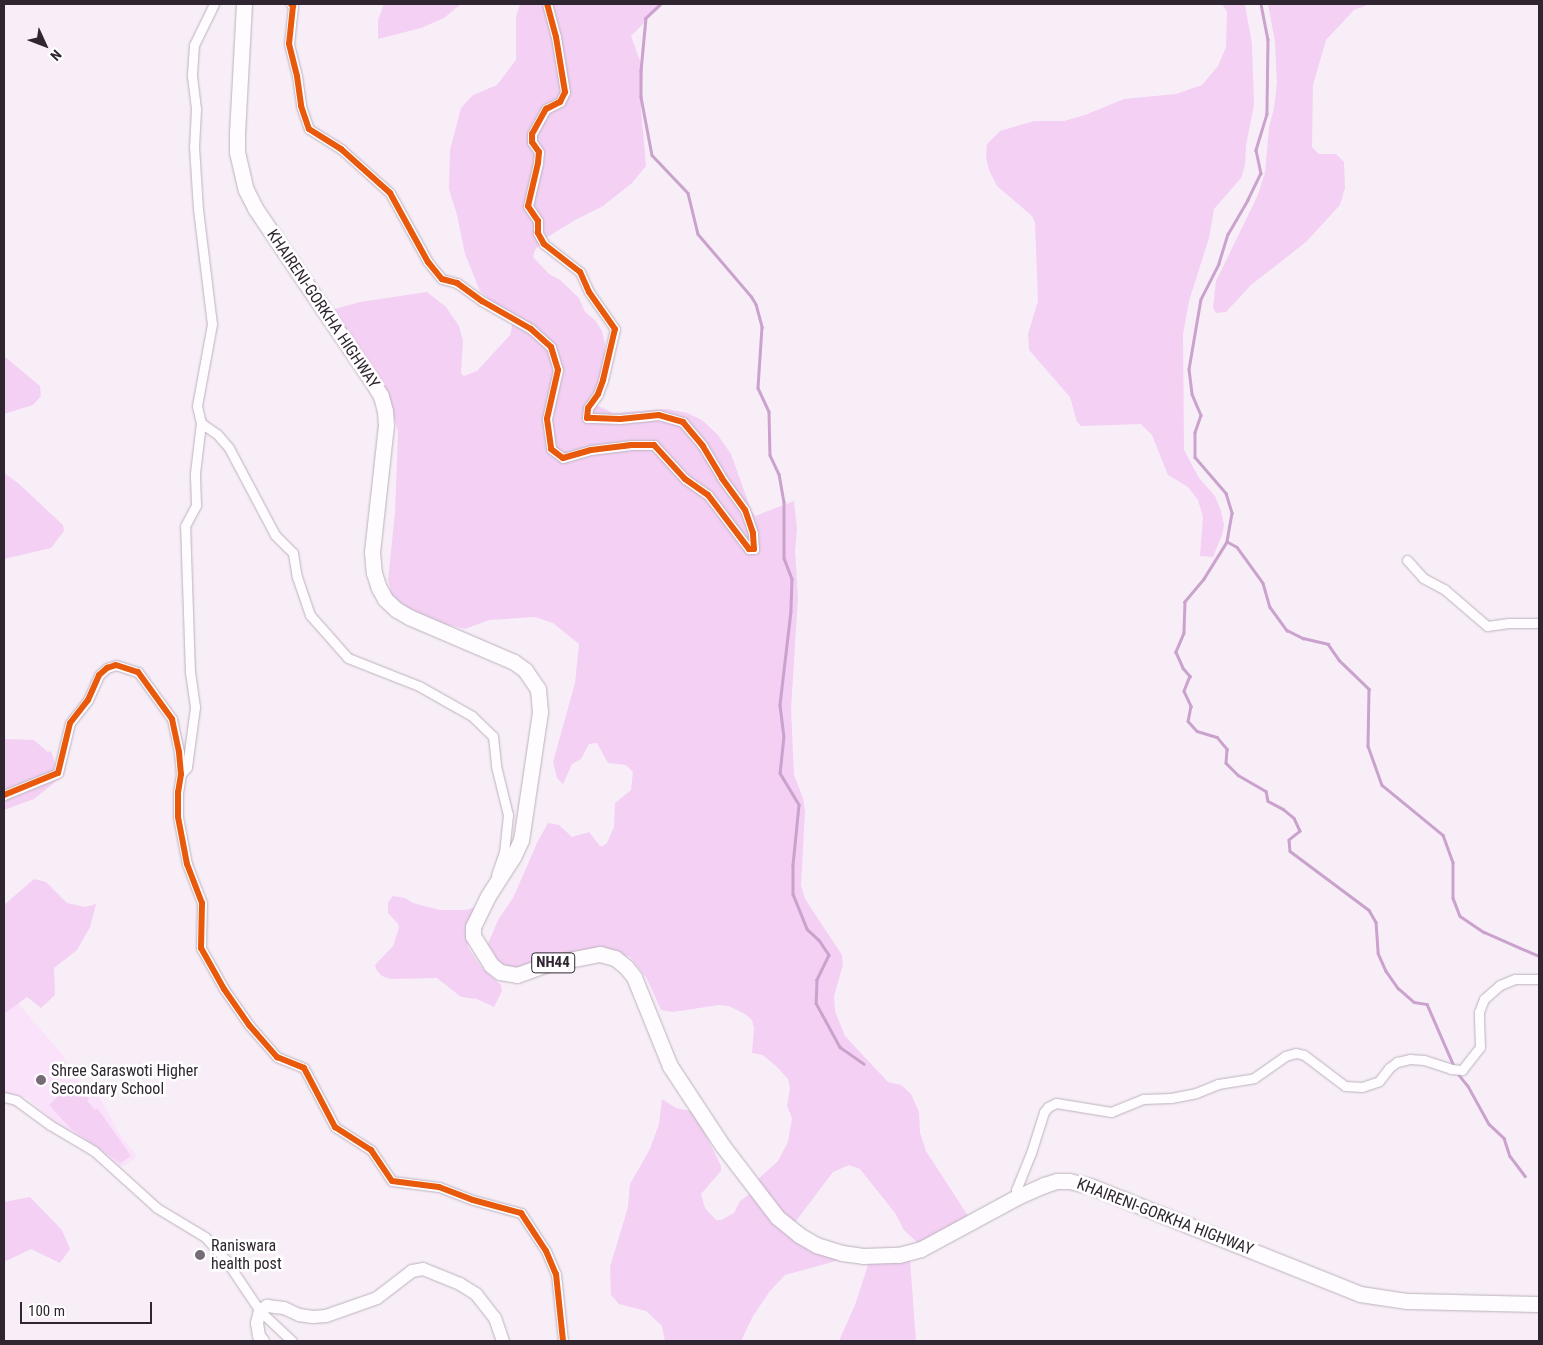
<!DOCTYPE html>
<style>
body{margin:0}
#map{position:relative;width:1543px;height:1345px;overflow:hidden;background:#f8eef8;font-family:"Roboto Condensed",sans-serif}
div>[style]{position:absolute}
.built>*{inset:0;background:#f9e2fa}
.green>*{inset:0;background:#f3d0f4}
.stream>*{height:2.5px;margin:-1.25px;padding:0 1.25px;transform-origin:1.25px;border-radius:1.25px;background:#caa2cd}
.roads{filter:drop-shadow(0 0 1px #bbb2bc) drop-shadow(0 0 1px #bbb2bc)}
.minor>*{height:9px;margin:-4.5px;padding:0 4.5px;transform-origin:4.5px;border-radius:4.5px;background:#fefcfe}
.secondary>*{height:12px;margin:-6px;padding:0 6px;transform-origin:6px;border-radius:6px;background:#fefcfe}
.primary>*{height:15px;margin:-7.5px;padding:0 7.5px;transform-origin:7.5px;border-radius:7.5px;background:#fefcfe}
.cycleway>*{height:6px;margin:-3px;padding:0 3px;transform-origin:3px;border-radius:3px;background:#e8590c}
.dots>*{width:14px;height:14px;translate:-50% -50%;box-sizing:border-box;border:2px solid #fff;border-radius:50%}
span{translate:-50% -50%;white-space:nowrap;text-align:center;line-height:1.15;-webkit-text-stroke:5px #fff;paint-order:stroke}
.shield-label span{padding:1px 4px;background:#fff;border:1px solid;border-radius:4px;-webkit-text-stroke-width:0}
.shield-label{font-size:15px;color:#302631;font-weight:700}
.street-label{font-size:16px;color:#302631}
.poi-label{font-size:16px;color:#302631}
.left{translate:0 -50%;text-align:left}
.frame{position:absolute;inset:0;border:5px solid #302631;pointer-events:none}
.north{position:absolute;left:20px;top:20px;width:50px;height:50px;-webkit-text-stroke:4px #fff;paint-order:stroke;rotate:133deg;font-size:14px;font-weight:700;line-height:20px;text-align:center;color:#302631}
.north::after{content:'';display:block;margin:auto;width:18px;height:22px;background:#302631;clip-path:polygon(50% 0,100% 100%,50% 72%,0 100%)}
.scale{position:absolute;left:20px;top:1302px;width:132px;height:22px;box-sizing:border-box;border:2px solid #302631;border-top:0;padding-left:6px;font-size:15px;line-height:18px;white-space:nowrap;color:#302631;-webkit-text-stroke:4px #fff;paint-order:stroke}
</style>
<div id="map">
<div class="built">
<div style="clip-path:polygon(17px 1002px,63px 1055px,69px 1070px,87px 1090px,99px 1096px,120px 1135px,137px 1156px,128px 1164px,120px 1167px,62px 1128px,28px 1098px,4px 1094px,4px 1014px)"></div>
</div>
<div class="green">
<div style="clip-path:polygon(384px 4px,461px 4px,444px 18px,421px 28px,378px 39px,378px 20px)"></div>
<div style="clip-path:polygon(520px 4px,663px 4px,631px 36px,643px 69px,641px 109px,646px 166px,632px 183px,603px 206px,575px 220px,546px 238px,535px 250px,533px 257px,549px 274px,560px 280px,579px 298px,585px 312px,595px 320px,602px 331px,605px 344px,604px 363px,594px 404px,613px 413px,667px 409px,687px 413px,702px 420px,717px 434px,731px 454px,751px 510px,755px 516px,794px 501px,797px 529px,795px 551px,798px 597px,791px 709px,794px 775px,803px 798px,805px 811px,801px 885px,805px 899px,842px 955px,843px 965px,834px 996px,835px 1011px,845px 1036px,888px 1082px,901px 1085px,911px 1094px,919px 1112px,920px 1133px,926px 1151px,970px 1219px,921px 1246px,904px 1230px,895px 1213px,860px 1169px,849px 1165px,833px 1172px,793px 1225px,755px 1182px,778px 1161px,788px 1142px,792px 1118px,787px 1106px,790px 1088px,788px 1079px,777px 1067px,763px 1055px,752px 1053px,754px 1028px,752px 1020px,745px 1014px,729px 1006px,719px 1005px,673px 1012px,661px 1010px,646px 977px,630px 957px,599px 948px,518px 969px,500px 964px,488px 944px,498px 920px,513px 898px,538px 841px,548px 823px,559px 825px,572px 837px,589px 832px,600px 846px,603px 846px,607px 843px,614px 827px,615px 803px,631px 790px,633px 772px,626px 765px,608px 763px,597px 743px,589px 744px,581px 759px,572px 764px,563px 784px,557px 778px,553px 762px,575px 683px,579px 644px,553px 623px,535px 617px,489px 620px,465px 629px,410px 616px,393px 601px,388px 580px,395px 513px,398px 432px,389px 397px,331px 310px,360px 302px,427px 292px,446px 307px,459px 326px,463px 341px,461px 373px,464px 376px,477px 371px,510px 335px,512px 327px,511px 320px,480px 291px,465px 254px,457px 215px,449px 189px,450px 150px,461px 108px,473px 95px,497px 85px,516px 60px,516px 17px)"></div>
<div style="clip-path:polygon(1222px 4px,1245px 5px,1252px 44px,1254px 105px,1246px 145px,1245px 165px,1241px 178px,1214px 209px,1209px 238px,1189px 301px,1183px 334px,1184px 450px,1199px 478px,1215px 496px,1221px 511px,1224px 525px,1222px 535px,1213px 557px,1200px 556px,1203px 517px,1198px 500px,1188px 487px,1168px 475px,1152px 435px,1141px 424px,1081px 426px,1077px 422px,1070px 397px,1029px 350px,1028px 334px,1038px 301px,1035px 223px,1032px 216px,997px 186px,989px 170px,986px 158px,987px 144px,1000px 131px,1034px 121px,1064px 121px,1085px 115px,1124px 99px,1176px 94px,1202px 85px,1218px 66px,1226px 47px,1227px 12px)"></div>
<div style="clip-path:polygon(1268px 4px,1370px 4px,1354px 10px,1326px 40px,1313px 85px,1312px 147px,1319px 154px,1336px 154px,1344px 162px,1345px 188px,1340px 205px,1306px 242px,1251px 285px,1226px 312px,1216px 313px,1213px 308px,1216px 281px,1257px 197px,1265px 173px,1269px 127px,1274px 108px,1277px 83px,1275px 42px)"></div>
<div style="clip-path:polygon(4px 356px,40px 386px,41px 396px,33px 405px,4px 414px)"></div>
<div style="clip-path:polygon(4px 473px,18px 483px,63px 525px,64px 531px,51px 548px,4px 559px)"></div>
<div style="clip-path:polygon(4px 739px,34px 740px,48px 752px,51px 751px,60px 778px,34px 799px,4px 810px)"></div>
<div style="clip-path:polygon(34px 879px,46px 882px,67px 903px,85px 907px,96px 904px,90px 927px,77px 950px,54px 968px,55px 995px,41px 1008px,27px 997px,4px 1014px,4px 905px)"></div>
<div style="clip-path:polygon(393px 896px,405px 898px,413px 903px,440px 910px,466px 910px,476px 907px,469px 933px,468px 947px,482px 968px,501px 985px,502px 991px,494px 1007px,477px 999px,461px 997px,437px 978px,391px 979px,382px 976px,377px 971px,375px 965px,393px 946px,399px 928px,398px 924px,388px 913px,388px 902px)"></div>
<div style="clip-path:polygon(72px 1082px,89px 1099px,87px 1101px,95px 1110px,98px 1109px,131px 1156px,120px 1163px,70px 1128px,49px 1105px)"></div>
<div style="clip-path:polygon(662px 1099px,676px 1108px,691px 1111px,703px 1129px,721px 1166px,721px 1171px,701px 1194px,705px 1208px,716px 1220px,721px 1220px,734px 1213px,740px 1201px,754px 1191px,786px 1232px,847px 1258px,785px 1275px,770px 1291px,753px 1316px,741px 1341px,665px 1341px,662px 1326px,646px 1311px,619px 1304px,611px 1295px,610px 1267px,628px 1207px,630px 1184px,650px 1149px,659px 1124px)"></div>
<div style="clip-path:polygon(30px 1197px,62px 1230px,70px 1249px,60px 1263px,31px 1249px,4px 1262px,4px 1202px)"></div>
<div style="clip-path:polygon(910px 1260px,916px 1341px,839px 1341px,855px 1305px,869px 1262px,886px 1263px)"></div>
</div>
<div class="stream">
<div style="left:661px;top:4px;width:21px;rotate:137deg"></div>
<div style="left:646px;top:18px;width:53px;rotate:95.4deg"></div>
<div style="left:641px;top:71px;width:26px;rotate:90deg"></div>
<div style="left:641px;top:97px;width:59px;rotate:79.3deg"></div>
<div style="left:652px;top:155px;width:52px;rotate:46.5deg"></div>
<div style="left:688px;top:193px;width:42px;rotate:76.3deg"></div>
<div style="left:698px;top:234px;width:82px;rotate:49.5deg"></div>
<div style="left:751px;top:296px;width:9px;rotate:58deg"></div>
<div style="left:756px;top:304px;width:24px;rotate:75deg"></div>
<div style="left:762px;top:327px;width:61px;rotate:93.8deg"></div>
<div style="left:758px;top:388px;width:26px;rotate:65deg"></div>
<div style="left:769px;top:412px;width:43px;rotate:88.7deg"></div>
<div style="left:770px;top:455px;width:21px;rotate:65deg"></div>
<div style="left:779px;top:474px;width:28px;rotate:80deg"></div>
<div style="left:784px;top:502px;width:56px;rotate:90deg"></div>
<div style="left:784px;top:558px;width:22px;rotate:69deg"></div>
<div style="left:792px;top:579px;width:32px;rotate:92deg"></div>
<div style="left:791px;top:611px;width:95px;rotate:96.7deg"></div>
<div style="left:780px;top:705px;width:31px;rotate:83deg"></div>
<div style="left:784px;top:736px;width:37px;rotate:96deg"></div>
<div style="left:780px;top:773px;width:37px;rotate:59deg"></div>
<div style="left:799px;top:805px;width:60px;rotate:95.7deg"></div>
<div style="left:793px;top:865px;width:29px;rotate:90deg"></div>
<div style="left:793px;top:894px;width:38px;rotate:68deg"></div>
<div style="left:807px;top:929px;width:16px;rotate:43deg"></div>
<div style="left:819px;top:940px;width:18px;rotate:56deg"></div>
<div style="left:829px;top:955px;width:28px;rotate:116deg"></div>
<div style="left:817px;top:980px;width:23px;rotate:92deg"></div>
<div style="left:816px;top:1003px;width:50px;rotate:61.4deg"></div>
<div style="left:840px;top:1047px;width:29px;rotate:35deg"></div>
<div style="left:1261px;top:4px;width:36px;rotate:79deg"></div>
<div style="left:1268px;top:39px;width:75px;rotate:90.8deg"></div>
<div style="left:1267px;top:114px;width:38px;rotate:107deg"></div>
<div style="left:1256px;top:150px;width:24px;rotate:78deg"></div>
<div style="left:1261px;top:173px;width:30px;rotate:116deg"></div>
<div style="left:1248px;top:200px;width:39px;rotate:120deg"></div>
<div style="left:1228px;top:234px;width:31px;rotate:107deg"></div>
<div style="left:1219px;top:264px;width:39px;rotate:117deg"></div>
<div style="left:1201px;top:299px;width:71px;rotate:99.7deg"></div>
<div style="left:1189px;top:369px;width:25px;rotate:83deg"></div>
<div style="left:1192px;top:394px;width:23px;rotate:67deg"></div>
<div style="left:1201px;top:415px;width:18px;rotate:109deg"></div>
<div style="left:1195px;top:432px;width:25px;rotate:90deg"></div>
<div style="left:1195px;top:457px;width:48px;rotate:49.3deg"></div>
<div style="left:1226px;top:493px;width:21px;rotate:73deg"></div>
<div style="left:1232px;top:513px;width:29px;rotate:100deg"></div>
<div style="left:1227px;top:542px;width:44px;rotate:121.9deg"></div>
<div style="left:1204px;top:579px;width:30px;rotate:130deg"></div>
<div style="left:1185px;top:602px;width:31px;rotate:92deg"></div>
<div style="left:1184px;top:633px;width:21px;rotate:113deg"></div>
<div style="left:1176px;top:652px;width:17px;rotate:66deg"></div>
<div style="left:1183px;top:668px;width:11px;rotate:49deg"></div>
<div style="left:1190px;top:676px;width:16px;rotate:112deg"></div>
<div style="left:1184px;top:691px;width:17px;rotate:65deg"></div>
<div style="left:1191px;top:706px;width:15px;rotate:101deg"></div>
<div style="left:1188px;top:721px;width:13px;rotate:48deg"></div>
<div style="left:1197px;top:731px;width:21px;rotate:17deg"></div>
<div style="left:1217px;top:737px;width:16px;rotate:50deg"></div>
<div style="left:1227px;top:749px;width:14px;rotate:94deg"></div>
<div style="left:1226px;top:763px;width:17px;rotate:45deg"></div>
<div style="left:1238px;top:775px;width:32px;rotate:30deg"></div>
<div style="left:1266px;top:791px;width:10px;rotate:79deg"></div>
<div style="left:1268px;top:801px;width:17px;rotate:28deg"></div>
<div style="left:1283px;top:809px;width:14px;rotate:39deg"></div>
<div style="left:1294px;top:818px;width:14px;rotate:65deg"></div>
<div style="left:1300px;top:831px;width:14px;rotate:141deg"></div>
<div style="left:1289px;top:840px;width:11px;rotate:85deg"></div>
<div style="left:1290px;top:851px;width:99px;rotate:36.8deg"></div>
<div style="left:1369px;top:910px;width:14px;rotate:60deg"></div>
<div style="left:1376px;top:922px;width:31px;rotate:86deg"></div>
<div style="left:1378px;top:953px;width:20px;rotate:66deg"></div>
<div style="left:1386px;top:971px;width:21px;rotate:55deg"></div>
<div style="left:1398px;top:988px;width:21px;rotate:41deg"></div>
<div style="left:1414px;top:1002px;width:13px;rotate:9deg"></div>
<div style="left:1427px;top:1004px;width:68px;rotate:66.5deg"></div>
<div style="left:1228px;top:542px;width:10px;rotate:29deg"></div>
<div style="left:1237px;top:547px;width:44px;rotate:54.2deg"></div>
<div style="left:1263px;top:583px;width:25px;rotate:74deg"></div>
<div style="left:1270px;top:607px;width:29px;rotate:54deg"></div>
<div style="left:1287px;top:630px;width:18px;rotate:27deg"></div>
<div style="left:1303px;top:638px;width:26px;rotate:13deg"></div>
<div style="left:1328px;top:644px;width:19px;rotate:55deg"></div>
<div style="left:1339px;top:660px;width:42px;rotate:44deg"></div>
<div style="left:1369px;top:689px;width:57px;rotate:91deg"></div>
<div style="left:1368px;top:746px;width:41px;rotate:70.3deg"></div>
<div style="left:1382px;top:785px;width:79px;rotate:39.3deg"></div>
<div style="left:1443px;top:835px;width:29px;rotate:70deg"></div>
<div style="left:1453px;top:862px;width:36px;rotate:90deg"></div>
<div style="left:1453px;top:898px;width:19px;rotate:69deg"></div>
<div style="left:1460px;top:916px;width:29px;rotate:34deg"></div>
<div style="left:1484px;top:932px;width:60px;rotate:23.6deg"></div>
<div style="left:1459px;top:1075px;width:14px;rotate:51deg"></div>
<div style="left:1468px;top:1086px;width:43px;rotate:61.1deg"></div>
<div style="left:1489px;top:1124px;width:21px;rotate:43deg"></div>
<div style="left:1504px;top:1138px;width:19px;rotate:72deg"></div>
<div style="left:1510px;top:1156px;width:25px;rotate:53deg"></div>
</div>
<div class="roads">
<div class="minor">
<div style="left:214px;top:4px;width:46px;rotate:116deg"></div>
<div style="left:194px;top:45px;width:31px;rotate:94deg"></div>
<div style="left:192px;top:76px;width:33px;rotate:83deg"></div>
<div style="left:196px;top:109px;width:37px;rotate:93deg"></div>
<div style="left:194px;top:146px;width:63px;rotate:86.4deg"></div>
<div style="left:198px;top:209px;width:116px;rotate:83.1deg"></div>
<div style="left:212px;top:324px;width:83px;rotate:100.4deg"></div>
<div style="left:197px;top:406px;width:17px;rotate:77deg"></div>
<div style="left:201px;top:423px;width:19px;rotate:35deg"></div>
<div style="left:217px;top:434px;width:18px;rotate:49deg"></div>
<div style="left:229px;top:448px;width:98px;rotate:62.1deg"></div>
<div style="left:275px;top:535px;width:25px;rotate:45deg"></div>
<div style="left:293px;top:553px;width:24px;rotate:81deg"></div>
<div style="left:297px;top:577px;width:40px;rotate:71.1deg"></div>
<div style="left:310px;top:615px;width:57px;rotate:48.5deg"></div>
<div style="left:348px;top:658px;width:76px;rotate:21.5deg"></div>
<div style="left:419px;top:686px;width:61px;rotate:29.5deg"></div>
<div style="left:472px;top:716px;width:29px;rotate:44deg"></div>
<div style="left:493px;top:736px;width:30px;rotate:84deg"></div>
<div style="left:496px;top:766px;width:50px;rotate:76.2deg"></div>
<div style="left:508px;top:815px;width:37px;rotate:96deg"></div>
<div style="left:504px;top:852px;width:24px;rotate:109deg"></div>
<div style="left:291px;top:4px;width:3px;rotate:45deg"></div>
<div style="left:293px;top:6px;width:38px;rotate:96deg"></div>
<div style="left:289px;top:44px;width:33px;rotate:76deg"></div>
<div style="left:297px;top:76px;width:30px;rotate:82deg"></div>
<div style="left:301px;top:106px;width:24px;rotate:71deg"></div>
<div style="left:309px;top:129px;width:38px;rotate:32deg"></div>
<div style="left:341px;top:149px;width:66px;rotate:41.9deg"></div>
<div style="left:390px;top:193px;width:79px;rotate:61.2deg"></div>
<div style="left:428px;top:262px;width:22px;rotate:51deg"></div>
<div style="left:442px;top:279px;width:16px;rotate:15deg"></div>
<div style="left:457px;top:283px;width:31px;rotate:36deg"></div>
<div style="left:482px;top:301px;width:56px;rotate:29.7deg"></div>
<div style="left:531px;top:329px;width:27px;rotate:42deg"></div>
<div style="left:551px;top:347px;width:24px;rotate:73deg"></div>
<div style="left:558px;top:370px;width:50px;rotate:102.7deg"></div>
<div style="left:547px;top:419px;width:30px;rotate:82deg"></div>
<div style="left:551px;top:449px;width:15px;rotate:37deg"></div>
<div style="left:563px;top:458px;width:29px;rotate:-16deg"></div>
<div style="left:591px;top:450px;width:39px;rotate:-7deg"></div>
<div style="left:630px;top:445px;width:24px"></div>
<div style="left:654px;top:445px;width:46px;rotate:47.6deg"></div>
<div style="left:685px;top:479px;width:28px;rotate:35deg"></div>
<div style="left:708px;top:495px;width:68px;rotate:52.8deg"></div>
<div style="left:749px;top:549px;width:5px"></div>
<div style="left:754px;top:549px;width:16px;rotate:-94deg"></div>
<div style="left:753px;top:533px;width:24px;rotate:-109deg"></div>
<div style="left:745px;top:510px;width:39px;rotate:-126deg"></div>
<div style="left:722px;top:478px;width:37px;rotate:-121deg"></div>
<div style="left:703px;top:446px;width:31px;rotate:-130deg"></div>
<div style="left:683px;top:422px;width:25px;rotate:-164deg"></div>
<div style="left:659px;top:415px;width:39px;rotate:174deg"></div>
<div style="left:620px;top:419px;width:33px;rotate:-178deg"></div>
<div style="left:587px;top:418px;width:10px;rotate:-84deg"></div>
<div style="left:588px;top:408px;width:17px;rotate:-54deg"></div>
<div style="left:598px;top:394px;width:15px;rotate:-70deg"></div>
<div style="left:603px;top:380px;width:52px;rotate:-76.8deg"></div>
<div style="left:615px;top:329px;width:45px;rotate:-125.1deg"></div>
<div style="left:589px;top:292px;width:22px;rotate:-114deg"></div>
<div style="left:580px;top:272px;width:46px;rotate:-142.1deg"></div>
<div style="left:544px;top:244px;width:13px;rotate:-119deg"></div>
<div style="left:538px;top:233px;width:12px;rotate:-90deg"></div>
<div style="left:538px;top:221px;width:18px;rotate:-124deg"></div>
<div style="left:528px;top:206px;width:44px;rotate:-76.9deg"></div>
<div style="left:538px;top:163px;width:11px;rotate:-85deg"></div>
<div style="left:539px;top:152px;width:12px;rotate:-125deg"></div>
<div style="left:532px;top:142px;width:8px;rotate:-90deg"></div>
<div style="left:532px;top:134px;width:29px;rotate:-61deg"></div>
<div style="left:546px;top:109px;width:16px;rotate:-27deg"></div>
<div style="left:560px;top:102px;width:11px;rotate:-63deg"></div>
<div style="left:565px;top:92px;width:56px;rotate:-99.3deg"></div>
<div style="left:556px;top:37px;width:34px;rotate:-105deg"></div>
<div style="left:1407px;top:560px;width:24px;rotate:48deg"></div>
<div style="left:1423px;top:578px;width:24px;rotate:28deg"></div>
<div style="left:1444px;top:589px;width:57px;rotate:40.7deg"></div>
<div style="left:1487px;top:626px;width:22px;rotate:-8deg"></div>
<div style="left:1509px;top:623px;width:30px"></div>
<div style="left:181px;top:774px;width:9px;rotate:-49deg"></div>
<div style="left:187px;top:767px;width:61px;rotate:-82.4deg"></div>
<div style="left:195px;top:707px;width:34px;rotate:-98deg"></div>
<div style="left:190px;top:673px;width:147px;rotate:-91.9deg"></div>
<div style="left:185px;top:526px;width:24px;rotate:-62deg"></div>
<div style="left:196px;top:505px;width:32px;rotate:-92deg"></div>
<div style="left:195px;top:473px;width:50px;rotate:-83.2deg"></div>
<div style="left:4px;top:795px;width:58px;rotate:-22.2deg"></div>
<div style="left:58px;top:773px;width:51px;rotate:-76.5deg"></div>
<div style="left:70px;top:723px;width:29px;rotate:-52deg"></div>
<div style="left:88px;top:700px;width:27px;rotate:-66deg"></div>
<div style="left:99px;top:675px;width:11px;rotate:-41deg"></div>
<div style="left:107px;top:668px;width:9px;rotate:-18deg"></div>
<div style="left:116px;top:665px;width:23px;rotate:18deg"></div>
<div style="left:138px;top:672px;width:58px;rotate:54.1deg"></div>
<div style="left:172px;top:719px;width:34px;rotate:78deg"></div>
<div style="left:179px;top:752px;width:22px;rotate:85deg"></div>
<div style="left:181px;top:774px;width:18px;rotate:99deg"></div>
<div style="left:178px;top:792px;width:25px;rotate:90deg"></div>
<div style="left:178px;top:817px;width:48px;rotate:79.2deg"></div>
<div style="left:187px;top:864px;width:42px;rotate:69deg"></div>
<div style="left:202px;top:903px;width:45px;rotate:91.3deg"></div>
<div style="left:201px;top:948px;width:47px;rotate:60.7deg"></div>
<div style="left:224px;top:989px;width:44px;rotate:55.2deg"></div>
<div style="left:249px;top:1025px;width:43px;rotate:48.8deg"></div>
<div style="left:277px;top:1057px;width:29px;rotate:22deg"></div>
<div style="left:304px;top:1068px;width:67px;rotate:62.3deg"></div>
<div style="left:335px;top:1127px;width:43px;rotate:32.6deg"></div>
<div style="left:371px;top:1150px;width:37px;rotate:56deg"></div>
<div style="left:392px;top:1181px;width:47px;rotate:7.3deg"></div>
<div style="left:439px;top:1187px;width:36px;rotate:21deg"></div>
<div style="left:473px;top:1200px;width:50px;rotate:15.2deg"></div>
<div style="left:521px;top:1213px;width:45px;rotate:56.7deg"></div>
<div style="left:546px;top:1251px;width:25px;rotate:67deg"></div>
<div style="left:556px;top:1274px;width:67px;rotate:84deg"></div>
<div style="left:4px;top:1097px;width:12px;rotate:14deg"></div>
<div style="left:16px;top:1100px;width:42px;rotate:36.3deg"></div>
<div style="left:50px;top:1125px;width:51px;rotate:30.6deg"></div>
<div style="left:94px;top:1151px;width:85px;rotate:42.1deg"></div>
<div style="left:157px;top:1208px;width:56px;rotate:31.1deg"></div>
<div style="left:205px;top:1237px;width:30px;rotate:48deg"></div>
<div style="left:225px;top:1259px;width:63px;rotate:56.1deg"></div>
<div style="left:260px;top:1311px;width:44px;rotate:43.2deg"></div>
<div style="left:1017px;top:1197px;width:7px;rotate:-98deg"></div>
<div style="left:1016px;top:1190px;width:40px;rotate:-68deg"></div>
<div style="left:1031px;top:1153px;width:43px;rotate:-72.4deg"></div>
<div style="left:1044px;top:1112px;width:6px;rotate:-51deg"></div>
<div style="left:1048px;top:1107px;width:9px;rotate:-27deg"></div>
<div style="left:1056px;top:1103px;width:56px;rotate:9.3deg"></div>
<div style="left:1111px;top:1112px;width:35px;rotate:-22deg"></div>
<div style="left:1143px;top:1099px;width:28px;rotate:-2deg"></div>
<div style="left:1171px;top:1098px;width:25px;rotate:-11deg"></div>
<div style="left:1196px;top:1093px;width:24px;rotate:-22deg"></div>
<div style="left:1218px;top:1084px;width:36px;rotate:-9deg"></div>
<div style="left:1254px;top:1078px;width:38px;rotate:-35deg"></div>
<div style="left:1285px;top:1056px;width:11px;rotate:-15deg"></div>
<div style="left:1296px;top:1053px;width:8px;rotate:14deg"></div>
<div style="left:1304px;top:1055px;width:51px;rotate:37.1deg"></div>
<div style="left:1345px;top:1086px;width:17px;rotate:3deg"></div>
<div style="left:1362px;top:1087px;width:18px;rotate:-19deg"></div>
<div style="left:1379px;top:1081px;width:16px;rotate:-52deg"></div>
<div style="left:1389px;top:1068px;width:10px;rotate:-37deg"></div>
<div style="left:1397px;top:1062px;width:13px;rotate:-13deg"></div>
<div style="left:1410px;top:1059px;width:14px;rotate:4deg"></div>
<div style="left:1424px;top:1060px;width:28px;rotate:18deg"></div>
<div style="left:1451px;top:1069px;width:11px;rotate:5deg"></div>
<div style="left:1462px;top:1070px;width:29px;rotate:-52deg"></div>
<div style="left:1480px;top:1047px;width:35px;rotate:-92deg"></div>
<div style="left:1479px;top:1012px;width:14px;rotate:-69deg"></div>
<div style="left:1484px;top:999px;width:21px;rotate:-41deg"></div>
<div style="left:1500px;top:985px;width:16px;rotate:-22deg"></div>
<div style="left:1515px;top:979px;width:24px"></div>
</div>
<div class="secondary">
<div style="left:263px;top:1341px;width:6px;rotate:-129deg"></div>
<div style="left:259px;top:1336px;width:13px;rotate:-99deg"></div>
<div style="left:257px;top:1323px;width:12px;rotate:-76deg"></div>
<div style="left:260px;top:1311px;width:9px;rotate:-36deg"></div>
<div style="left:267px;top:1306px;width:17px;rotate:7deg"></div>
<div style="left:284px;top:1308px;width:17px;rotate:25deg"></div>
<div style="left:299px;top:1315px;width:14px;rotate:8deg"></div>
<div style="left:313px;top:1317px;width:13px;rotate:-4deg"></div>
<div style="left:326px;top:1316px;width:54px;rotate:-19.4deg"></div>
<div style="left:377px;top:1298px;width:44px;rotate:-37.6deg"></div>
<div style="left:412px;top:1271px;width:11px;rotate:-10deg"></div>
<div style="left:423px;top:1269px;width:40px;rotate:22deg"></div>
<div style="left:460px;top:1284px;width:19px;rotate:32deg"></div>
<div style="left:476px;top:1294px;width:31px;rotate:52deg"></div>
<div style="left:495px;top:1318px;width:24px;rotate:71deg"></div>
</div>
<div class="primary">
<div style="left:244px;top:4px;width:128px;rotate:93.1deg"></div>
<div style="left:237px;top:132px;width:20px;rotate:90deg"></div>
<div style="left:237px;top:152px;width:39px;rotate:77deg"></div>
<div style="left:246px;top:190px;width:20px;rotate:63deg"></div>
<div style="left:255px;top:208px;width:211px;rotate:56deg"></div>
<div style="left:373px;top:383px;width:15px;rotate:58deg"></div>
<div style="left:381px;top:396px;width:16px;rotate:75deg"></div>
<div style="left:385px;top:411px;width:14px;rotate:86deg"></div>
<div style="left:386px;top:425px;width:128px;rotate:96.3deg"></div>
<div style="left:372px;top:552px;width:21px;rotate:85deg"></div>
<div style="left:374px;top:573px;width:16px;rotate:72deg"></div>
<div style="left:379px;top:588px;width:13px;rotate:61deg"></div>
<div style="left:385px;top:599px;width:16px;rotate:43deg"></div>
<div style="left:397px;top:610px;width:14px;rotate:30deg"></div>
<div style="left:409px;top:617px;width:114px;rotate:23.2deg"></div>
<div style="left:514px;top:662px;width:14px;rotate:36deg"></div>
<div style="left:525px;top:670px;width:23px;rotate:56deg"></div>
<div style="left:538px;top:689px;width:23px;rotate:85deg"></div>
<div style="left:540px;top:712px;width:129px;rotate:98.4deg"></div>
<div style="left:521px;top:840px;width:19px;rotate:115deg"></div>
<div style="left:513px;top:857px;width:46px;rotate:122.7deg"></div>
<div style="left:488px;top:896px;width:34px;rotate:116deg"></div>
<div style="left:473px;top:927px;width:9px;rotate:90deg"></div>
<div style="left:473px;top:936px;width:34px;rotate:58deg"></div>
<div style="left:491px;top:965px;width:11px;rotate:38deg"></div>
<div style="left:500px;top:972px;width:17px;rotate:10deg"></div>
<div style="left:517px;top:975px;width:33px;rotate:-20deg"></div>
<div style="left:548px;top:964px;width:53px;rotate:-10.9deg"></div>
<div style="left:600px;top:954px;width:16px;rotate:15deg"></div>
<div style="left:615px;top:958px;width:14px;rotate:39deg"></div>
<div style="left:626px;top:967px;width:13px;rotate:51deg"></div>
<div style="left:634px;top:977px;width:96px;rotate:68deg"></div>
<div style="left:670px;top:1066px;width:95px;rotate:56.6deg"></div>
<div style="left:722px;top:1145px;width:91px;rotate:52.6deg"></div>
<div style="left:777px;top:1217px;width:28px;rotate:39deg"></div>
<div style="left:799px;top:1235px;width:20px;rotate:30deg"></div>
<div style="left:816px;top:1245px;width:27px;rotate:17deg"></div>
<div style="left:842px;top:1253px;width:21px;rotate:8deg"></div>
<div style="left:863px;top:1256px;width:36px;rotate:-2deg"></div>
<div style="left:899px;top:1255px;width:23px;rotate:-15deg"></div>
<div style="left:921px;top:1249px;width:109px;rotate:-28.4deg"></div>
<div style="left:1017px;top:1197px;width:30px;rotate:-24deg"></div>
<div style="left:1044px;top:1185px;width:14px;rotate:-17deg"></div>
<div style="left:1057px;top:1181px;width:12px"></div>
<div style="left:1069px;top:1181px;width:22px;rotate:13deg"></div>
<div style="left:1090px;top:1186px;width:291px;rotate:21.8deg"></div>
<div style="left:1360px;top:1294px;width:48px;rotate:8.5deg"></div>
<div style="left:1407px;top:1301px;width:132px;rotate:1.3deg"></div>
</div>
</div>
<div class="cycleway">
<div style="left:291px;top:4px;width:3px;rotate:45deg"></div>
<div style="left:293px;top:6px;width:38px;rotate:96deg"></div>
<div style="left:289px;top:44px;width:33px;rotate:76deg"></div>
<div style="left:297px;top:76px;width:30px;rotate:82deg"></div>
<div style="left:301px;top:106px;width:24px;rotate:71deg"></div>
<div style="left:309px;top:129px;width:38px;rotate:32deg"></div>
<div style="left:341px;top:149px;width:66px;rotate:41.9deg"></div>
<div style="left:390px;top:193px;width:79px;rotate:61.2deg"></div>
<div style="left:428px;top:262px;width:22px;rotate:51deg"></div>
<div style="left:442px;top:279px;width:16px;rotate:15deg"></div>
<div style="left:457px;top:283px;width:31px;rotate:36deg"></div>
<div style="left:482px;top:301px;width:56px;rotate:29.7deg"></div>
<div style="left:531px;top:329px;width:27px;rotate:42deg"></div>
<div style="left:551px;top:347px;width:24px;rotate:73deg"></div>
<div style="left:558px;top:370px;width:50px;rotate:102.7deg"></div>
<div style="left:547px;top:419px;width:30px;rotate:82deg"></div>
<div style="left:551px;top:449px;width:15px;rotate:37deg"></div>
<div style="left:563px;top:458px;width:29px;rotate:-16deg"></div>
<div style="left:591px;top:450px;width:39px;rotate:-7deg"></div>
<div style="left:630px;top:445px;width:24px"></div>
<div style="left:654px;top:445px;width:46px;rotate:47.6deg"></div>
<div style="left:685px;top:479px;width:28px;rotate:35deg"></div>
<div style="left:708px;top:495px;width:68px;rotate:52.8deg"></div>
<div style="left:749px;top:549px;width:5px"></div>
<div style="left:754px;top:549px;width:16px;rotate:-94deg"></div>
<div style="left:753px;top:533px;width:24px;rotate:-109deg"></div>
<div style="left:745px;top:510px;width:39px;rotate:-126deg"></div>
<div style="left:722px;top:478px;width:37px;rotate:-121deg"></div>
<div style="left:703px;top:446px;width:31px;rotate:-130deg"></div>
<div style="left:683px;top:422px;width:25px;rotate:-164deg"></div>
<div style="left:659px;top:415px;width:39px;rotate:174deg"></div>
<div style="left:620px;top:419px;width:33px;rotate:-178deg"></div>
<div style="left:587px;top:418px;width:10px;rotate:-84deg"></div>
<div style="left:588px;top:408px;width:17px;rotate:-54deg"></div>
<div style="left:598px;top:394px;width:15px;rotate:-70deg"></div>
<div style="left:603px;top:380px;width:52px;rotate:-76.8deg"></div>
<div style="left:615px;top:329px;width:45px;rotate:-125.1deg"></div>
<div style="left:589px;top:292px;width:22px;rotate:-114deg"></div>
<div style="left:580px;top:272px;width:46px;rotate:-142.1deg"></div>
<div style="left:544px;top:244px;width:13px;rotate:-119deg"></div>
<div style="left:538px;top:233px;width:12px;rotate:-90deg"></div>
<div style="left:538px;top:221px;width:18px;rotate:-124deg"></div>
<div style="left:528px;top:206px;width:44px;rotate:-76.9deg"></div>
<div style="left:538px;top:163px;width:11px;rotate:-85deg"></div>
<div style="left:539px;top:152px;width:12px;rotate:-125deg"></div>
<div style="left:532px;top:142px;width:8px;rotate:-90deg"></div>
<div style="left:532px;top:134px;width:29px;rotate:-61deg"></div>
<div style="left:546px;top:109px;width:16px;rotate:-27deg"></div>
<div style="left:560px;top:102px;width:11px;rotate:-63deg"></div>
<div style="left:565px;top:92px;width:56px;rotate:-99.3deg"></div>
<div style="left:556px;top:37px;width:34px;rotate:-105deg"></div>
<div style="left:4px;top:795px;width:58px;rotate:-22.2deg"></div>
<div style="left:58px;top:773px;width:51px;rotate:-76.5deg"></div>
<div style="left:70px;top:723px;width:29px;rotate:-52deg"></div>
<div style="left:88px;top:700px;width:27px;rotate:-66deg"></div>
<div style="left:99px;top:675px;width:11px;rotate:-41deg"></div>
<div style="left:107px;top:668px;width:9px;rotate:-18deg"></div>
<div style="left:116px;top:665px;width:23px;rotate:18deg"></div>
<div style="left:138px;top:672px;width:58px;rotate:54.1deg"></div>
<div style="left:172px;top:719px;width:34px;rotate:78deg"></div>
<div style="left:179px;top:752px;width:22px;rotate:85deg"></div>
<div style="left:181px;top:774px;width:18px;rotate:99deg"></div>
<div style="left:178px;top:792px;width:25px;rotate:90deg"></div>
<div style="left:178px;top:817px;width:48px;rotate:79.2deg"></div>
<div style="left:187px;top:864px;width:42px;rotate:69deg"></div>
<div style="left:202px;top:903px;width:45px;rotate:91.3deg"></div>
<div style="left:201px;top:948px;width:47px;rotate:60.7deg"></div>
<div style="left:224px;top:989px;width:44px;rotate:55.2deg"></div>
<div style="left:249px;top:1025px;width:43px;rotate:48.8deg"></div>
<div style="left:277px;top:1057px;width:29px;rotate:22deg"></div>
<div style="left:304px;top:1068px;width:67px;rotate:62.3deg"></div>
<div style="left:335px;top:1127px;width:43px;rotate:32.6deg"></div>
<div style="left:371px;top:1150px;width:37px;rotate:56deg"></div>
<div style="left:392px;top:1181px;width:47px;rotate:7.3deg"></div>
<div style="left:439px;top:1187px;width:36px;rotate:21deg"></div>
<div style="left:473px;top:1200px;width:50px;rotate:15.2deg"></div>
<div style="left:521px;top:1213px;width:45px;rotate:56.7deg"></div>
<div style="left:546px;top:1251px;width:25px;rotate:67deg"></div>
<div style="left:556px;top:1274px;width:67px;rotate:84deg"></div>
</div>
<div class="dots">
<div style="left:41px;top:1080px;background:#766c77"></div>
<div style="left:200px;top:1255px;background:#766c77"></div>
</div>
<div class="shield-label">
<span style="left:553px;top:963px">NH44</span>
</div>
<div class="street-label">
<span style="left:323px;top:309px;rotate:56deg">KHAIRENI-GORKHA HIGHWAY</span>
<span style="left:1165px;top:1217px;rotate:21deg">KHAIRENI-GORKHA HIGHWAY</span>
</div>
<div class="poi-label">
<span class="left" style="left:51px;top:1080px">Shree Saraswoti Higher<br>Secondary School</span>
<span class="left" style="left:211px;top:1255px">Raniswara<br>health post</span>
</div>
<div class="frame"></div>
<div class="north">N</div>
<div class="scale">100 m</div>
</div>
